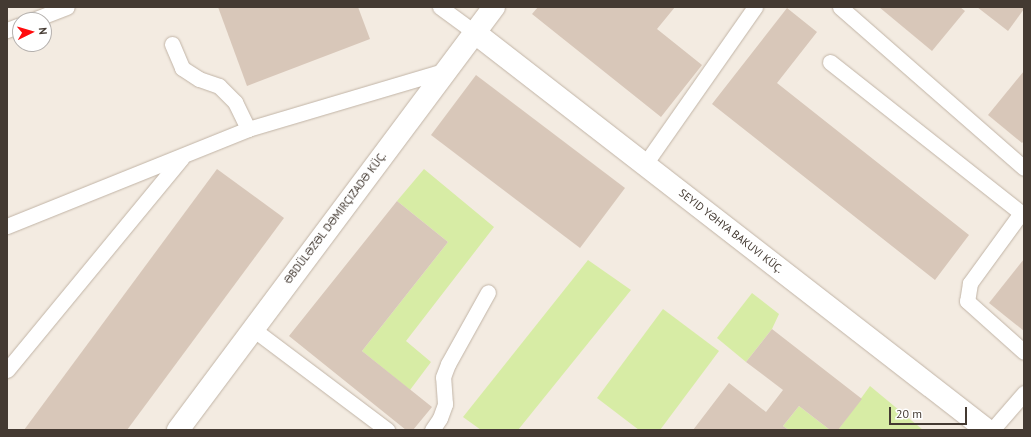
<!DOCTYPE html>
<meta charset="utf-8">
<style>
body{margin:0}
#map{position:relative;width:1031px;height:437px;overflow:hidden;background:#f3ebe1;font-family:"PT Sans",sans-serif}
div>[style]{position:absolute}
.green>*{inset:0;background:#d7eca5}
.building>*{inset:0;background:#d8c7b9}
.roads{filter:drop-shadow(0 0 1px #c1b4a6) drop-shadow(0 0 1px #c1b4a6)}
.lane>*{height:15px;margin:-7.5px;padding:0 7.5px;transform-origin:7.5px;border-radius:7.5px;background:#fff}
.street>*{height:22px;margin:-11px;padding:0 11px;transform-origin:11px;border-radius:11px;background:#fff}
span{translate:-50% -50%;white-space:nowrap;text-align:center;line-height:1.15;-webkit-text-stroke:4px #fff;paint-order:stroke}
.street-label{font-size:11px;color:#443a32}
.frame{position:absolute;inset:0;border:8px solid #443a32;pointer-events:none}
.north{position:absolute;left:12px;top:12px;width:40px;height:40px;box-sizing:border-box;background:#fff;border:1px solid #b4b0ad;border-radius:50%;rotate:85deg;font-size:11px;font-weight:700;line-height:16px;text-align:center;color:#443a32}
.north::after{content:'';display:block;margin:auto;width:14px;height:18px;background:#ff0c0e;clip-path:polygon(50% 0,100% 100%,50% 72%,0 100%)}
.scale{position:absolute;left:889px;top:407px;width:78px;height:18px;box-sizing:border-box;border:2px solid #443a32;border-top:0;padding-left:5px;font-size:12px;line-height:14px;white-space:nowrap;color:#443a32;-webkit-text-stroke:3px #fff;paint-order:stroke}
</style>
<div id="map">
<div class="green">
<div style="clip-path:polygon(424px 169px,494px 227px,406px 341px,431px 362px,410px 390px,362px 351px,448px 242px,397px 201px)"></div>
<div style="clip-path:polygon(588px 260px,631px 290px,518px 430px,481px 430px,463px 417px)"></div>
<div style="clip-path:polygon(752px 293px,779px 314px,772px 329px,746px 362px,717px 338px)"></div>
<div style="clip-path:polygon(663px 309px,719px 351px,660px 430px,639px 430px,597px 398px)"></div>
<div style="clip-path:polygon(870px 386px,923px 430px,838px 430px)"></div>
<div style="clip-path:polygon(799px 406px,830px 430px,789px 430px,783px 426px)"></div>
</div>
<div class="building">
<div style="clip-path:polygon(218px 7px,358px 7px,370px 39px,247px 86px)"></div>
<div style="clip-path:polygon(538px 7px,675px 7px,657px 29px,702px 65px,661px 117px,532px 14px)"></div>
<div style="clip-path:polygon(879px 7px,960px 7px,965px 11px,932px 51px)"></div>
<div style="clip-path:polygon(977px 7px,1024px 7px,1024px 9px,1008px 31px)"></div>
<div style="clip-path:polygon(787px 8px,817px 32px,777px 83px,969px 235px,935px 280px,712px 104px)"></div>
<div style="clip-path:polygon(1024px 71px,1024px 141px,1022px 143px,988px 115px)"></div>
<div style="clip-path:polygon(476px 75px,625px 188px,580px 248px,431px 135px)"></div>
<div style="clip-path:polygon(217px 169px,284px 218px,127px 430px,24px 430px)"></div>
<div style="clip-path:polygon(397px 201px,448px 242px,362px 351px,432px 407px,413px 430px,406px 430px,289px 336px)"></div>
<div style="clip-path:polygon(1024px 259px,1024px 331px,989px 303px)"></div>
<div style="clip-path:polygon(772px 329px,862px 399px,838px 430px,830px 430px,799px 406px,783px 426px,789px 430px,693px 430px,729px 383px,766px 412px,783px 390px,746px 362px)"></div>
</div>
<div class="roads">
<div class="lane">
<div style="left:440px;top:7px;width:42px;rotate:36.3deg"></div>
<div style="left:840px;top:7px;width:244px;rotate:41.2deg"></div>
<div style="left:33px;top:20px;width:36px;rotate:-21deg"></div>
<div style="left:7px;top:30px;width:14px;rotate:-21deg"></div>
<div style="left:172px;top:44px;width:26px;rotate:67deg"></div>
<div style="left:182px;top:68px;width:20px;rotate:33deg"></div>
<div style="left:199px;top:79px;width:21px;rotate:19deg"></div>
<div style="left:219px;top:86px;width:23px;rotate:45deg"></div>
<div style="left:235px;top:102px;width:30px;rotate:64deg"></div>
<div style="left:830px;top:62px;width:243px;rotate:38.3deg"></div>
<div style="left:1021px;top:213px;width:87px;rotate:126.1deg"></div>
<div style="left:970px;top:283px;width:18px;rotate:99deg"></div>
<div style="left:967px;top:301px;width:76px;rotate:41.8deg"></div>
<div style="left:645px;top:164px;width:192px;rotate:-55deg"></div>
<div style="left:7px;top:226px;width:260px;rotate:-21.9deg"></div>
<div style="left:248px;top:129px;width:208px;rotate:-16.5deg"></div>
<div style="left:253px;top:329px;width:168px;rotate:37deg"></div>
<div style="left:7px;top:370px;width:275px;rotate:-50.5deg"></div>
<div style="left:432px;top:430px;width:14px;rotate:-56deg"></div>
<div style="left:440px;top:418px;width:15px;rotate:-70deg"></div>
<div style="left:445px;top:404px;width:27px;rotate:-94deg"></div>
<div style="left:443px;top:377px;width:14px;rotate:-69deg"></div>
<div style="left:448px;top:364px;width:82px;rotate:-60.9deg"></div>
<div style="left:992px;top:430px;width:49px;rotate:-49.1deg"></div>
</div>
<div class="street">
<div style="left:474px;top:32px;width:649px;rotate:37.81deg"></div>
<div style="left:178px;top:430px;width:528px;rotate:-53.24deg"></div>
</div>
</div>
<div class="street-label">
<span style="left:335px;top:218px;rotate:-53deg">ƏBDÜLƏZƏL DƏMIRÇIZADƏ KÜÇ.</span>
<span style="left:731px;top:231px;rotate:38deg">SEYID YƏHYA BAKUVI KÜÇ.</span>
</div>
<div class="frame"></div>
<div class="north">N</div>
<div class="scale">20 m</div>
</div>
